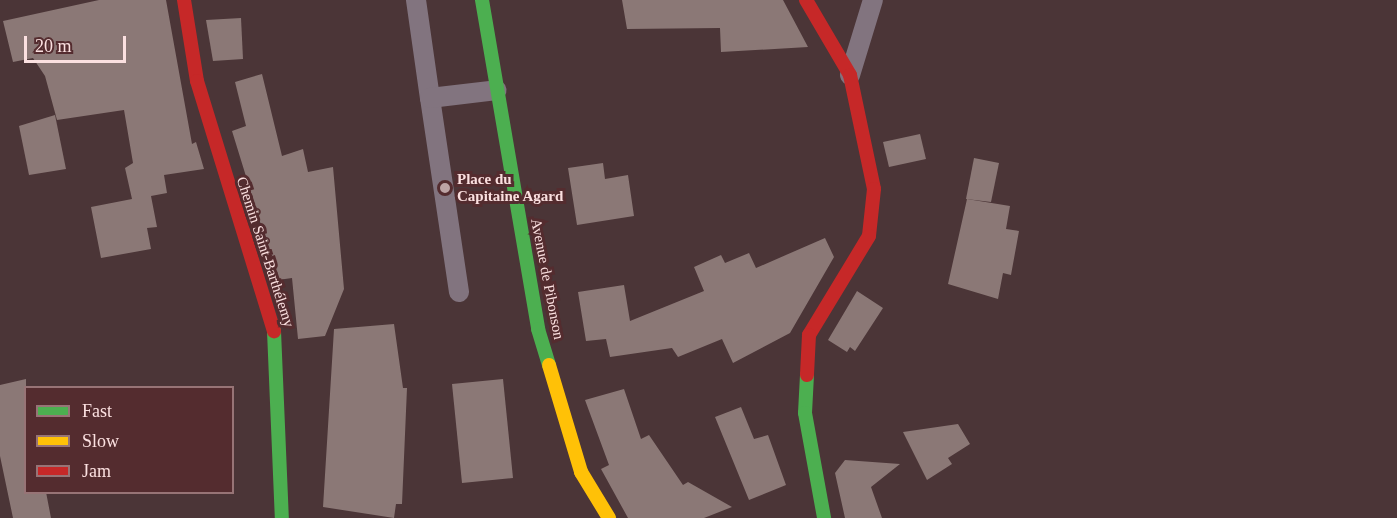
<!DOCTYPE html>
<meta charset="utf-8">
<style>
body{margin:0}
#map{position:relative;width:1397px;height:518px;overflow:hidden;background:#4b3537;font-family:"Times New Roman",serif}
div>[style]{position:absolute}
.building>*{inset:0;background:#8b7876}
.lane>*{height:20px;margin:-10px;padding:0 10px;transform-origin:10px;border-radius:10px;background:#82747f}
.fast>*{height:14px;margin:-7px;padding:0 7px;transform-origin:7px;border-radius:7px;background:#4caf50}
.slow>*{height:14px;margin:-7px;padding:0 7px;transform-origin:7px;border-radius:7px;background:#ffc107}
.jam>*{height:14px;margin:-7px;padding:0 7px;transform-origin:7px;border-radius:7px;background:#c62828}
.dots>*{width:16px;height:16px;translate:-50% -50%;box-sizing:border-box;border:3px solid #542c2f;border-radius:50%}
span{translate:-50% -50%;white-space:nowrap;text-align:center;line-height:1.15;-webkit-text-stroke:6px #542c2f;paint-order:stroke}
.poi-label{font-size:15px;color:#fbe0e0;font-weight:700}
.left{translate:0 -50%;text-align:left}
.street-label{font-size:15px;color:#fbe0e0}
.legend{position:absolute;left:24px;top:386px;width:210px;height:108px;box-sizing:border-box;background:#542c2f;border:2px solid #977476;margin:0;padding:8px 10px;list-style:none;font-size:18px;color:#fbe0e0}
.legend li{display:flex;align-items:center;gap:12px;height:30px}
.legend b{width:30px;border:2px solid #977476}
.scale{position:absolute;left:24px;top:36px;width:102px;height:27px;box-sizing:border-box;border:3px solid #fbe0e0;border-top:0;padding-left:8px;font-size:18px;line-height:21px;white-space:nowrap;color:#fbe0e0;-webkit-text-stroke:4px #542c2f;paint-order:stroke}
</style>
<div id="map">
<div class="building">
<div style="clip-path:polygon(99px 0,166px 0,192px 144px,196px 142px,204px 169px,164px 175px,167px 193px,151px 196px,157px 227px,147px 228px,151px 249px,101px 258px,91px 207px,132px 199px,125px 168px,133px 163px,124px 110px,57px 120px,45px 76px,33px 58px,13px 62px,3px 21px)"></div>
<div style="clip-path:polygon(622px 0,783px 0,808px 47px,721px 52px,720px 28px,627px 29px)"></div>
<div style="clip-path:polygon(241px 18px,243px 59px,213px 61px,206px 20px)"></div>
<div style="clip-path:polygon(262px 74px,282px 156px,303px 149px,308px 172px,333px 167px,344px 289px,325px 336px,298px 339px,292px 278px,278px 280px,232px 131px,246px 126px,235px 82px)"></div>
<div style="clip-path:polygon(55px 115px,66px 169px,29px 175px,19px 126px)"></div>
<div style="clip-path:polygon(920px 134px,926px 159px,889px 167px,883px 142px)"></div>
<div style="clip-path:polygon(974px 158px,999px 163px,991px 202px,966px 199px)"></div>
<div style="clip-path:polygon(603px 163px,605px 179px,628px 175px,634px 216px,577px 225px,568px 168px)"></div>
<div style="clip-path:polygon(967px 199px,1010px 206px,1006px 229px,1019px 231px,1011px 275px,1003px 273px,998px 299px,948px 284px)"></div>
<div style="clip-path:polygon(825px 238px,834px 257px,790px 333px,733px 363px,722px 339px,678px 357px,672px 348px,610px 357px,606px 339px,586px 341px,578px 292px,624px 285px,630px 321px,704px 291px,694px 267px,721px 255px,725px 263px,749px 253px,756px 268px)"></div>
<div style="clip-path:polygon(857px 291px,883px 308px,855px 351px,850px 347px,847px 352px,828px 340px)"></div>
<div style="clip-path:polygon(394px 324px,403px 388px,407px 388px,402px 504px,396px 504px,394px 518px,323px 507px,334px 329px)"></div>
<div style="clip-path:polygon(26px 379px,26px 492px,46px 492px,51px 518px,13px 518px,0 456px,0 385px)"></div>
<div style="clip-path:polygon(503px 379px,513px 478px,462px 483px,452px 384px)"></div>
<div style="clip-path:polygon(624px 389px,641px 439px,649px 435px,683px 485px,688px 482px,732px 507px,704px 518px,628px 518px,601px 469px,609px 465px,585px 400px)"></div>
<div style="clip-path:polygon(741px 407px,754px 439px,768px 435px,786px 485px,749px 500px,715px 417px)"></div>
<div style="clip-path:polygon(958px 424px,970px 444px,948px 458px,952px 464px,927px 480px,903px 432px)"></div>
<div style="clip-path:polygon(845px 460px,900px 464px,871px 487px,882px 518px,845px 518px,835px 473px)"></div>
</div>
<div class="lane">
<div style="left:416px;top:0;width:99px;rotate:81.9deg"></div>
<div style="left:850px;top:75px;width:78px;rotate:-73deg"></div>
<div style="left:459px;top:292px;width:196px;rotate:-98.5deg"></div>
<div style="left:430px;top:98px;width:67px;rotate:-6.8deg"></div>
</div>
<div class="fast">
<div style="left:482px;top:0;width:334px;rotate:80.3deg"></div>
<div style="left:538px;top:329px;width:38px;rotate:73deg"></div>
<div style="left:274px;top:331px;width:187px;rotate:87.6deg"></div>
<div style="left:807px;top:375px;width:38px;rotate:93deg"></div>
<div style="left:805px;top:413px;width:107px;rotate:79.7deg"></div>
</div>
<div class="slow">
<div style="left:549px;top:365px;width:112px;rotate:73.3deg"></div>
<div style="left:581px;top:472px;width:54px;rotate:58.7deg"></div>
</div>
<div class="jam">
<div style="left:184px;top:0;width:82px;rotate:80.9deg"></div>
<div style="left:197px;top:81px;width:262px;rotate:72.9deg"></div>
<div style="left:806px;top:0;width:87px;rotate:59.6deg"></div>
<div style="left:850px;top:75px;width:116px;rotate:78.1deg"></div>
<div style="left:874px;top:189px;width:47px;rotate:96.1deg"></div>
<div style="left:869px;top:236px;width:116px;rotate:121.2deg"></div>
<div style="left:809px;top:335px;width:40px;rotate:92.9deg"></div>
</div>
<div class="dots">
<div style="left:445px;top:188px;background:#bda4a5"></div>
</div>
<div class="poi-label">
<span class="left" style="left:457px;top:188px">Place du<br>Capitaine Agard</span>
</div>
<div class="street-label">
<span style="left:265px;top:252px;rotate:72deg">Chemin Saint-Barthélemy</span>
<span style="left:547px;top:279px;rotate:79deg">Avenue de Pibonson</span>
</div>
<ul class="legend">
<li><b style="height:8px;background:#4caf50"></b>Fast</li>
<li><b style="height:8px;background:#ffc107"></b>Slow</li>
<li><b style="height:8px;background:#c62828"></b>Jam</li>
</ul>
<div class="scale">20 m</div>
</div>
